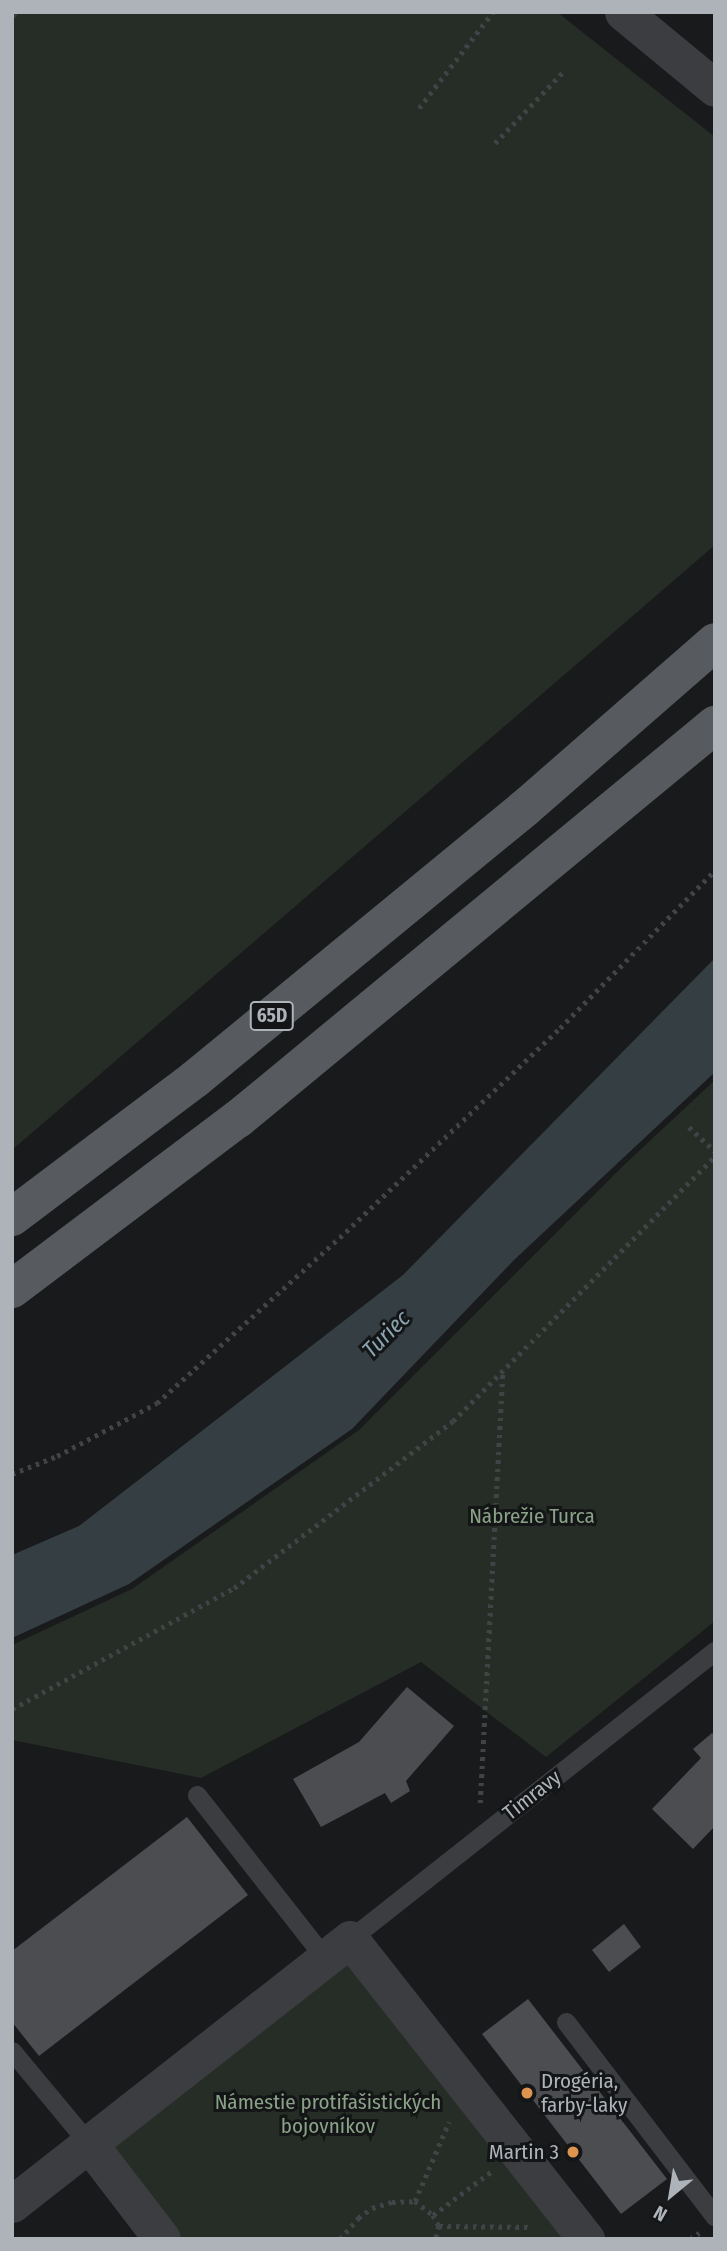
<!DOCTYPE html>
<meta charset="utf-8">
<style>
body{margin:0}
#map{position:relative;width:727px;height:2251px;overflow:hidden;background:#191a1b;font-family:"Fira Sans Condensed",sans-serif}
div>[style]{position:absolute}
.green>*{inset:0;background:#262d26}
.water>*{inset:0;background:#353f43}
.stream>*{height:10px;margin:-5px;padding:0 5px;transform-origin:5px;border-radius:5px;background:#353f43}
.building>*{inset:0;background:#4c4d50}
.path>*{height:4.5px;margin-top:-2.25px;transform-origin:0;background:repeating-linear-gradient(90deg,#414447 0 3.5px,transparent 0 8.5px)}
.service>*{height:19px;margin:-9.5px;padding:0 9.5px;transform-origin:9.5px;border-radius:9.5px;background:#3b3d40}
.minor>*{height:37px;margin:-18.5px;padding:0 18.5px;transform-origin:18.5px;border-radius:18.5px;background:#3b3d40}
.primary>*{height:38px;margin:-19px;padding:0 19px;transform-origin:19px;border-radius:19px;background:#575a5f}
.dots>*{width:19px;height:19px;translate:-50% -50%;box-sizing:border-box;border:4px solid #141516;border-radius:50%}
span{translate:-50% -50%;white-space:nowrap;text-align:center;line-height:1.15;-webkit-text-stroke:6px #141516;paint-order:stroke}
.shield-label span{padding:2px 5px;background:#141516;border:2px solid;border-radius:5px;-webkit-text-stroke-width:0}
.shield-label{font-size:19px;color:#adb3b9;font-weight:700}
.park-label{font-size:21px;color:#8aa287}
.street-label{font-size:21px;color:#adb3b9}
.poi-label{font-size:21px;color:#adb3b9}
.left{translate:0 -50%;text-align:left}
.right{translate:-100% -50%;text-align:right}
.water-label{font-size:23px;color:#89a5b0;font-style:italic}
.frame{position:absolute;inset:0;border:14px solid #adb3b9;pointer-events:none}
.north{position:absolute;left:636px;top:2160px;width:70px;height:70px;-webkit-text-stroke:5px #141516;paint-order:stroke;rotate:210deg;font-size:19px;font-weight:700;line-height:28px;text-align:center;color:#adb3b9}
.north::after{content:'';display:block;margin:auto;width:24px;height:32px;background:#adb3b9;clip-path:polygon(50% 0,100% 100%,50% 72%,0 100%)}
</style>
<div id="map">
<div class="green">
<div style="clip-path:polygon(12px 12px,557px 12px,715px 137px,715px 545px,12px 1150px)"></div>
<div style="clip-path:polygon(715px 1080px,715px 1621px,546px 1757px,421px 1662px,201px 1778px,12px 1740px,12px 1645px,132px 1589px,359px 1430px,624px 1165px)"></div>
<div style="clip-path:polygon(350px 1939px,586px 2239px,162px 2239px,90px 2145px)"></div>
</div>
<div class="water">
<div style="clip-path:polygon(715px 958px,715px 1072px,514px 1260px,352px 1429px,129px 1584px,12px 1638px,12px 1555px,79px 1526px,403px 1275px)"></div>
</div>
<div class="stream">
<div style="left:12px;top:14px;width:2px;rotate:-63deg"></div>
</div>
<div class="building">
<div style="clip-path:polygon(407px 1687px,454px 1726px,406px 1781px,410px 1791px,391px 1803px,385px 1793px,321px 1827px,293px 1779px,359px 1742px)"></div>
<div style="clip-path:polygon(712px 1733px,715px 1736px,715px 1826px,693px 1849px,652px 1809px,701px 1758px,693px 1749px)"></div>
<div style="clip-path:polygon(187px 1817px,248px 1895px,39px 2056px,12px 2022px,12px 1951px)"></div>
<div style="clip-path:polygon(624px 1924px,641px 1947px,609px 1972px,592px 1950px)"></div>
<div style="clip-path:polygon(528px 1999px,667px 2179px,621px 2214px,482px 2034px)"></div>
</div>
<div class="path">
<div style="left:419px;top:108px;width:121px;rotate:-52.4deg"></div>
<div style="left:495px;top:143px;width:101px;rotate:-46.2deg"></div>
<div style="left:689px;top:1127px;width:35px;rotate:43deg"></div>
<div style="left:12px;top:1474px;width:48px;rotate:-21.8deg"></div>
<div style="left:57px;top:1456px;width:113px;rotate:-27.9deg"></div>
<div style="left:157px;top:1403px;width:263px;rotate:-42.2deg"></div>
<div style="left:352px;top:1226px;width:287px;rotate:-43.6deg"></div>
<div style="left:560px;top:1028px;width:221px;rotate:-45.5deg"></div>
<div style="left:12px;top:1709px;width:253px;rotate:-28.6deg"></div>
<div style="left:234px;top:1588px;width:275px;rotate:-37.3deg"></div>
<div style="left:453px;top:1421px;width:373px;rotate:-45.3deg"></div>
<div style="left:480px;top:1803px;width:433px;rotate:-87deg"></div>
<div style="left:415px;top:2201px;width:86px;rotate:-66.7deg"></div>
<div style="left:433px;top:2215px;width:74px;rotate:-36.7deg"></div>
<div style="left:439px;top:2226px;width:92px;rotate:0.6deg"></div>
<div style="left:340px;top:2239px;width:28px;rotate:-49deg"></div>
<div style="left:358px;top:2218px;width:17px;rotate:-36deg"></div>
<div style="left:372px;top:2208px;width:21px;rotate:-17deg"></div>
<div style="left:392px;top:2202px;width:23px;rotate:-2deg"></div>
<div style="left:415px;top:2201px;width:23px;rotate:38deg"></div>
<div style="left:433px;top:2215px;width:13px;rotate:61deg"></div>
<div style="left:439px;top:2226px;width:13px;rotate:103deg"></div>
<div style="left:690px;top:2239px;width:11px;rotate:-34deg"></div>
</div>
<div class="service">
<div style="left:197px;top:1795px;width:207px;rotate:51.9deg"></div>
<div style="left:350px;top:1939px;width:465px;rotate:-38.3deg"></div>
<div style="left:566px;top:2022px;width:245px;rotate:52.6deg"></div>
<div style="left:12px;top:2051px;width:122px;rotate:50.3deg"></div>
</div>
<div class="minor">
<div style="left:623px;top:12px;width:119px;rotate:39.6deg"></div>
<div style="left:90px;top:2145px;width:118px;rotate:52.5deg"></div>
<div style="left:12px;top:2204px;width:429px;rotate:-38.1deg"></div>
<div style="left:350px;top:1939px;width:382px;rotate:51.8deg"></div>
</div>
<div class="primary">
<div style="left:12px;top:1217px;width:229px;rotate:-37deg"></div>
<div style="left:195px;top:1079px;width:427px;rotate:-39.4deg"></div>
<div style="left:525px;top:808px;width:252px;rotate:-41.1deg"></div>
<div style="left:12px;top:1289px;width:283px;rotate:-37deg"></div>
<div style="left:238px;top:1119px;width:619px;rotate:-39.56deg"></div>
</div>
<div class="dots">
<div style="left:527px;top:2093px;background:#de934f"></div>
<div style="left:573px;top:2152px;background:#de934f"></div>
</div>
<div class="shield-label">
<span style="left:272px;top:1016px">65D</span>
</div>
<div class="park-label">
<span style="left:532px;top:1516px">Nábrežie Turca</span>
<span style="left:328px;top:2114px">Námestie protifašistických<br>bojovníkov</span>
</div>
<div class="street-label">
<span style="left:532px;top:1795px;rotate:-38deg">Timravy</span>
</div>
<div class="poi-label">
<span class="left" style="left:541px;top:2093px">Drogéria,<br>farby-laky</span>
<span class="right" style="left:559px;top:2152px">Martin 3</span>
</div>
<div class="water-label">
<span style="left:386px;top:1334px;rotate:-45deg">Turiec</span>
</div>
<div class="frame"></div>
<div class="north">N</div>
</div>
